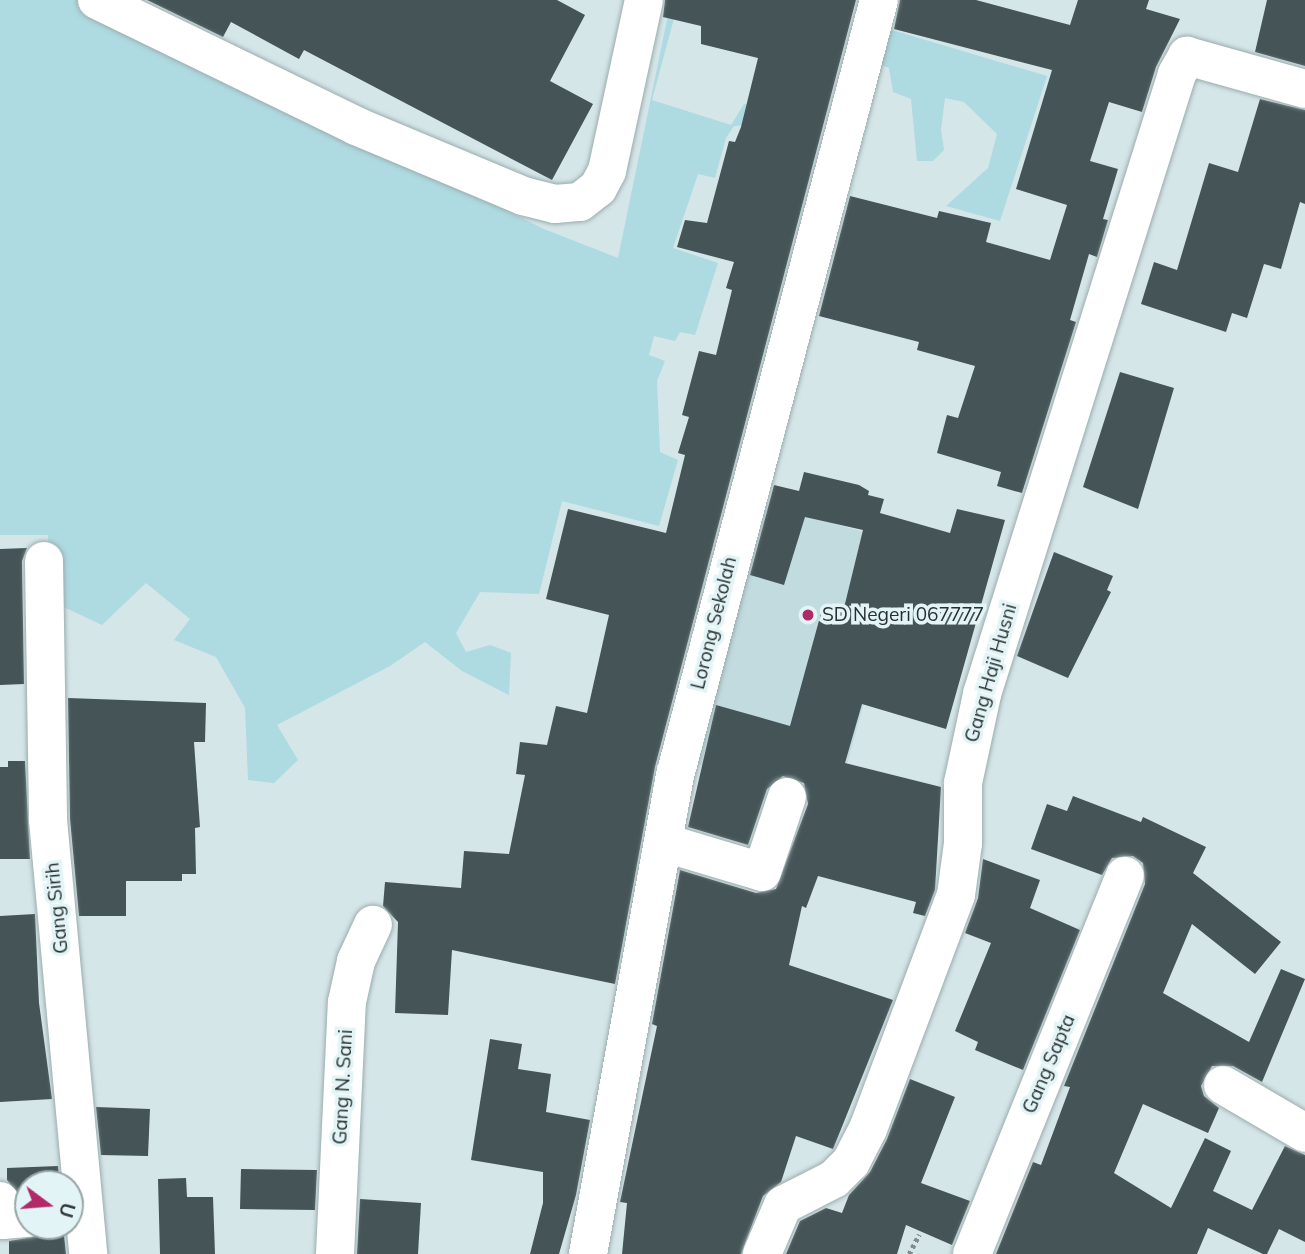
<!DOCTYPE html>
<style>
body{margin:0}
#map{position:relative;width:1305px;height:1254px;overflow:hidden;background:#d5e6e9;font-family:Mulish,sans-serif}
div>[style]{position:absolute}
.built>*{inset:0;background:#c1dbdf}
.green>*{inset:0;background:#aedae1}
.building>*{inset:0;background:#455456}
.path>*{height:4.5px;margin-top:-2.25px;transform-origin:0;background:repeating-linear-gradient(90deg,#808c8e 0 3.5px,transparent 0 7px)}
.roads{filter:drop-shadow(0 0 2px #9bacae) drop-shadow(0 0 2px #9bacae)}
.minor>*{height:38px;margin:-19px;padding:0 19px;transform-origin:19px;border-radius:19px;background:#fff}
.dots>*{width:19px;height:19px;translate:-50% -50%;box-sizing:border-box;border:4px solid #e2f4f6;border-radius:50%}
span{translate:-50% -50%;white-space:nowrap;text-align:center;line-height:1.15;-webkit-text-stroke:7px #e2f4f6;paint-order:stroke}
.poi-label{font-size:19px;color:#282f30}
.left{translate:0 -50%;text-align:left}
.street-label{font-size:19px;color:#282f30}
.north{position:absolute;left:14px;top:1170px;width:70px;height:70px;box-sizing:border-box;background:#e2f4f6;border:2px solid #98a5a7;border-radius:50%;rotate:106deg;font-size:19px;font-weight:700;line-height:28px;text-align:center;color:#282f30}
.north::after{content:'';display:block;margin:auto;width:24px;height:32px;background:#b22969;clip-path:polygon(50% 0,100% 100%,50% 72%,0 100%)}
</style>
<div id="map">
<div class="built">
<div style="clip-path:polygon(758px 503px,908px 544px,836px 804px,686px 761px)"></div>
</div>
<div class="green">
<div style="clip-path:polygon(0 0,79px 0,544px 229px,618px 258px,671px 0,679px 0,652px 100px,731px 125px,744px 104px,755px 106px,750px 125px,734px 126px,726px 138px,715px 178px,698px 174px,673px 248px,718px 263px,695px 335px,680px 332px,675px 341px,654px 336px,649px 355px,665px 361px,657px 381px,660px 452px,678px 460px,659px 526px,562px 501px,539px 594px,480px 592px,456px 633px,466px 652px,490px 645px,511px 653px,509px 695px,462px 671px,425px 642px,390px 666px,277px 725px,298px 760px,274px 783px,248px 780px,245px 708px,216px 657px,174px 640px,190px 619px,146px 583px,102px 625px,51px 601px,48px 535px,0 535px)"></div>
<div style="clip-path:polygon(882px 27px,1047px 76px,1000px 221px,946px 206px,988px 168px,997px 134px,964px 102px,945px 98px,941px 130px,944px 150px,933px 161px,917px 161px,911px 99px,893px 92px,889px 68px,873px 61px)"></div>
</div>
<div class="building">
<div style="clip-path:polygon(147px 0,557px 0,585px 15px,550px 81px,593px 104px,552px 180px,304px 50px,299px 59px,231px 22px,223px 37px)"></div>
<div style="clip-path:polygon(665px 0,856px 0,655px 767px,615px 984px,452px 950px,448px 1015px,395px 1013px,398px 922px,383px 906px,385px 882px,461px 888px,464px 851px,509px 854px,525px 775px,516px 774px,520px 742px,547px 745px,556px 706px,587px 713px,609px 615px,546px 599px,568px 509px,666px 533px,685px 455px,678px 453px,689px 417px,682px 415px,699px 351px,716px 355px,732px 290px,726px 288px,734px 262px,677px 247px,685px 220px,707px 223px,729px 141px,735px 142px,741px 127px,758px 58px,701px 44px,701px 26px,663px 17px)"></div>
<div style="clip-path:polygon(900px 0,976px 0,1070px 25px,1078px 0,1149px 0,1146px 9px,1180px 19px,1156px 67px,1142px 112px,1109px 102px,1090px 161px,1118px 169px,1103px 219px,1108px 220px,1097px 257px,1089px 254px,1070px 320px,1076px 322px,1022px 493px,997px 486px,1001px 472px,937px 453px,947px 415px,958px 418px,975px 366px,917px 350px,919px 342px,819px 316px,850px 196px,937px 218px,939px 211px,991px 223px,986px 242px,1050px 260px,1067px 205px,1016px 189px,1052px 70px,894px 29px)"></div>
<div style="clip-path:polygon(1267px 0,1305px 0,1305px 66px,1255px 52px)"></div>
<div style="clip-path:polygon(1260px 99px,1305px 110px,1305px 204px,1300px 202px,1281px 269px,1264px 264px,1247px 318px,1232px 313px,1226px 332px,1141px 304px,1154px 262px,1177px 270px,1209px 163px,1238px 172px)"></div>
<div style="clip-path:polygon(1120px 372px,1174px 388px,1138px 509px,1083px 487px)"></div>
<div style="clip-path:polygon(804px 472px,859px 485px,869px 491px,868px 495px,884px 499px,880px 513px,950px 533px,957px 509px,1005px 520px,946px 729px,862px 704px,845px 763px,941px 787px,935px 890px,925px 916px,913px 913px,916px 902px,818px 876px,806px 908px,802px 906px,789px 965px,893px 1000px,833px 1149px,796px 1136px,781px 1182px,763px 1196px,741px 1254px,622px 1254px,627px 1203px,620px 1202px,657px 1026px,652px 1024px,680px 870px,756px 893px,776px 889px,808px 804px,804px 783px,783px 776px,767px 789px,748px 845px,688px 827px,716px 705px,790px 726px,823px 606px,843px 612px,863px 530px,805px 517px,784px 585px,750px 575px,774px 485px,799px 491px)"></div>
<div style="clip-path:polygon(27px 548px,22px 561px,24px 684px,0 685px,0 549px)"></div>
<div style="clip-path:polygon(1054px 552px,1113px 576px,1107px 590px,1111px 592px,1068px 678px,1017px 656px)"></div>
<div style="clip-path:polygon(68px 698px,206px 703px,205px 742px,194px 742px,200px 827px,195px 828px,196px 874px,182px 874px,182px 881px,126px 881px,126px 916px,79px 916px,70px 819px)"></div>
<div style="clip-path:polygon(8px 761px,25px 761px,30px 859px,0 859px,0 767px,8px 767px)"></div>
<div style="clip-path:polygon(1073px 796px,1141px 822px,1143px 817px,1206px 847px,1193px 873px,1281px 942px,1255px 974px,1192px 924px,1163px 993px,1249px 1042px,1281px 969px,1305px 979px,1262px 1082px,1233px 1066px,1212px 1066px,1201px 1086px,1204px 1096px,1219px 1108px,1208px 1133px,1143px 1104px,1114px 1173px,1171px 1208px,1205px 1138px,1231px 1151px,1213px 1191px,1252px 1210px,1285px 1146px,1305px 1155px,1305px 1242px,1279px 1229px,1267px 1254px,1263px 1254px,1208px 1228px,1197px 1254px,996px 1254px,1033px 1162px,1041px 1165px,1070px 1087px,1064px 1086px,1145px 884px,1143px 863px,1133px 856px,1112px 858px,1102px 875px,1031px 849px,1047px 804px,1067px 811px)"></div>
<div style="clip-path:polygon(983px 859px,1040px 880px,1030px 908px,1080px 930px,1023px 1070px,975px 1050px,978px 1042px,955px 1031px,991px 943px,965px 933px,978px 898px)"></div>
<div style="clip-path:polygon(35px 914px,39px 1003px,52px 1099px,0 1102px,0 916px)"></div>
<div style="clip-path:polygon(490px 1039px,522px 1044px,518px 1069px,551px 1074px,546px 1112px,590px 1120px,576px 1195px,559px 1254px,530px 1254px,543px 1203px,543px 1172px,471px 1160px)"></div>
<div style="clip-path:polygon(910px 1079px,955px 1097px,921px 1183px,970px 1201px,952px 1245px,906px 1225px,897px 1254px,786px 1254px,800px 1221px,826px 1208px,842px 1213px,849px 1195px,870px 1172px,887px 1139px)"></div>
<div style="clip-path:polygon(96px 1107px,150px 1109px,148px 1156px,101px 1155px)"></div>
<div style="clip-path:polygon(58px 1166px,60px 1184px,28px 1184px,28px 1196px,21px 1197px,7px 1180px,7px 1168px)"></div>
<div style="clip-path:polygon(241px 1169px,317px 1170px,315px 1210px,240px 1209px)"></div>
<div style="clip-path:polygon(186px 1178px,187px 1197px,213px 1197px,215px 1254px,160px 1254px,158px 1179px)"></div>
<div style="clip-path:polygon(360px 1199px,421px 1203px,418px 1254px,357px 1254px)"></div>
<div style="clip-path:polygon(48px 1226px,63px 1226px,66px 1254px,9px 1254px,9px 1241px,40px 1236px)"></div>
</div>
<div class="path">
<div style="left:909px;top:1254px;width:22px;rotate:-63deg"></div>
</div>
<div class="roads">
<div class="minor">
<div style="left:97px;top:0;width:288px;rotate:25.9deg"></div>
<div style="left:356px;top:126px;width:181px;rotate:22.7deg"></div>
<div style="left:523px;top:196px;width:33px;rotate:14deg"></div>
<div style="left:555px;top:204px;width:25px;rotate:-5deg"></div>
<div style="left:580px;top:202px;width:23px;rotate:-38deg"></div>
<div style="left:598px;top:188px;width:19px;rotate:-62deg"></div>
<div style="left:607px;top:171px;width:175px;rotate:-77.8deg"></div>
<div style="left:44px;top:561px;width:259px;rotate:89.1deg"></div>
<div style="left:48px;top:820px;width:436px;rotate:84.7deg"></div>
<div style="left:665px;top:843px;width:101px;rotate:16.6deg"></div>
<div style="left:762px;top:872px;width:79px;rotate:-71.6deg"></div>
<div style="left:1223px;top:1085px;width:95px;rotate:30.3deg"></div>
<div style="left:0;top:1201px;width:19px;rotate:81deg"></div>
<div style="left:3px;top:1220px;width:25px;rotate:-5deg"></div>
<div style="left:335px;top:1254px;width:252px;rotate:-87.3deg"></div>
<div style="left:347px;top:1002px;width:42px;rotate:-77.6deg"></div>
<div style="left:356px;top:961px;width:40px;rotate:-65deg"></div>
<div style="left:588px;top:1254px;width:490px;rotate:-79.7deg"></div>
<div style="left:676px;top:772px;width:798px;rotate:-75.27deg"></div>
<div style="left:762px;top:1254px;width:53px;rotate:-66.8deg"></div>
<div style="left:783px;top:1205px;width:57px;rotate:-27deg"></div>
<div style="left:834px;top:1179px;width:24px;rotate:-45deg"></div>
<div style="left:851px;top:1162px;width:37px;rotate:-63deg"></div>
<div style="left:868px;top:1129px;width:250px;rotate:-69.4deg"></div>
<div style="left:956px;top:895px;width:52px;rotate:-82.3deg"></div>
<div style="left:963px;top:843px;width:60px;rotate:-90deg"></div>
<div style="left:963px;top:783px;width:91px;rotate:-77.9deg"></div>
<div style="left:982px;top:694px;width:650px;rotate:-72.54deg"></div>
<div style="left:1177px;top:74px;width:21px;rotate:-61deg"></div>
<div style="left:1187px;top:56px;width:123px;rotate:15.6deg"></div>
<div style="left:972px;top:1254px;width:408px;rotate:-68deg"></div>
</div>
</div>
<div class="dots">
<div style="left:808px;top:615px;background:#b22969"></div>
</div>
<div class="poi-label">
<span class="left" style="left:822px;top:615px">SD Negeri 067777</span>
</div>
<div class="street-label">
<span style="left:714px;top:623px;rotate:-76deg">Lorong Sekolah</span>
<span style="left:991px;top:673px;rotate:-74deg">Gang Haji Husni</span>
<span style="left:57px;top:908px;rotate:-96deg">Gang Sirih</span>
<span style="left:1049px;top:1064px;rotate:-67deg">Gang Sapta</span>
<span style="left:343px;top:1087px;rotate:-87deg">Gang N. Sani</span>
</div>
<div class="north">U</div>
</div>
